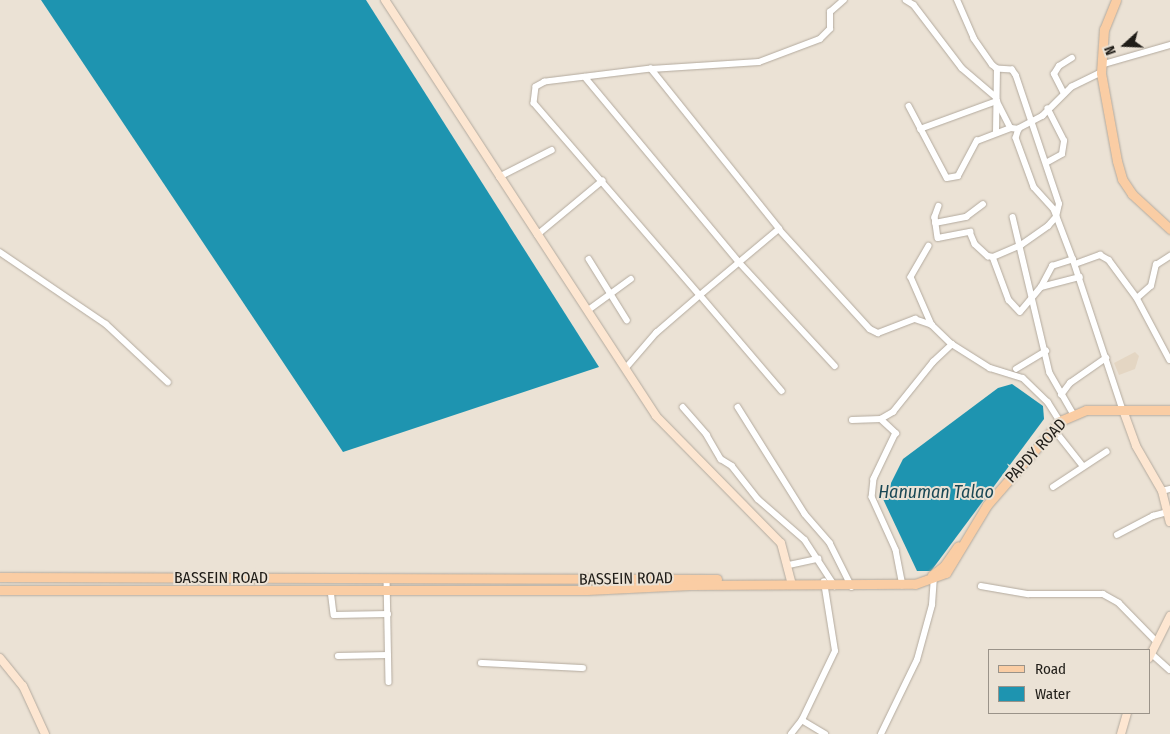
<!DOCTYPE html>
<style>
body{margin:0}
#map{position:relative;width:1170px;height:734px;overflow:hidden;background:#ebe2d5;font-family:"Fira Sans Condensed",sans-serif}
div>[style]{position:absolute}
.built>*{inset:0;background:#e4d6c3}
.water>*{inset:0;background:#1e94b0}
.roads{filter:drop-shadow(0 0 1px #b3aa9e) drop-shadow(0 0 1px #b3aa9e)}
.street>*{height:5.5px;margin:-2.75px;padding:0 2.75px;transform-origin:2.75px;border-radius:2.75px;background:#fff}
.secondary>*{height:8px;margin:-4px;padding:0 4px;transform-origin:4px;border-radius:4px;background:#fde6d1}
.primary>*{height:9px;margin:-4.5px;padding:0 4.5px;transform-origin:4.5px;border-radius:4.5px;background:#facda4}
span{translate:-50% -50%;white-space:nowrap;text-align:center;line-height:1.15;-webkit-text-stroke:4px #ebe2d5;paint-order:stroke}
.street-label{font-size:16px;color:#201d18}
.water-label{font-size:18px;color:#1a4855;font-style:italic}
.legend{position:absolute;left:988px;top:649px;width:162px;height:65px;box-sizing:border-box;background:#ebe2d5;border:1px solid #9a9389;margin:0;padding:6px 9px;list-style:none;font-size:15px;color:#201d18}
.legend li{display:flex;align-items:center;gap:10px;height:25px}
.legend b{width:25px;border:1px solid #9a9389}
.north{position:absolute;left:1100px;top:20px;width:50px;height:50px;-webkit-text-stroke:4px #ebe2d5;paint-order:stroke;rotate:250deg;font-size:14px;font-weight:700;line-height:20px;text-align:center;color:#201d18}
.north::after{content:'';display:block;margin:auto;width:18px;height:22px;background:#201d18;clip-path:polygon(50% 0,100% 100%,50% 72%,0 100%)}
</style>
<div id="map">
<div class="built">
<div style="clip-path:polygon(1135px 352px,1139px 356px,1135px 369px,1119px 375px,1114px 363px)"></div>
</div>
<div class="water">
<div style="clip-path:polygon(41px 0,366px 0,599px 367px,343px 452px)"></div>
<div style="clip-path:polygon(1012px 384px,1043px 406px,1044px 419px,931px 571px,917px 571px,883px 499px,903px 459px,998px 388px)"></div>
</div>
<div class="roads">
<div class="street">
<div style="left:906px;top:0;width:9px;rotate:32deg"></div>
<div style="left:914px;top:5px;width:79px;rotate:52.7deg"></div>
<div style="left:962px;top:68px;width:45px;rotate:40.5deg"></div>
<div style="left:1101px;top:65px;width:72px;rotate:-16.2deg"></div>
<div style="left:651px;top:69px;width:108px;rotate:-3.7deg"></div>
<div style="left:759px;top:62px;width:65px;rotate:-20.7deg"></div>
<div style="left:820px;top:39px;width:14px;rotate:-45deg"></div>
<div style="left:830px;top:29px;width:17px;rotate:-90deg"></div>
<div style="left:830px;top:12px;width:18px;rotate:-41deg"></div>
<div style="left:1101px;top:73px;width:32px;rotate:154deg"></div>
<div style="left:1072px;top:87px;width:41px;rotate:135deg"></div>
<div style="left:1043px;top:116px;width:27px;rotate:152deg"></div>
<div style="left:1019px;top:129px;width:9px;rotate:108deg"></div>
<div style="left:1016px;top:138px;width:52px;rotate:69.8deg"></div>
<div style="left:1034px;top:187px;width:30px;rotate:48deg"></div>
<div style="left:1054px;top:209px;width:53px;rotate:69.2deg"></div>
<div style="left:1073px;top:259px;width:159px;rotate:71.7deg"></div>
<div style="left:585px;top:77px;width:242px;rotate:50.2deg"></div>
<div style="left:740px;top:263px;width:140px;rotate:47.3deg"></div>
<div style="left:1064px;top:94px;width:22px;rotate:-117deg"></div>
<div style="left:1054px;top:74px;width:9px;rotate:-58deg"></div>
<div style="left:1059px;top:66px;width:15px;rotate:-32deg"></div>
<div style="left:909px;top:106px;width:81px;rotate:62.2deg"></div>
<div style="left:947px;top:178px;width:11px;rotate:-10deg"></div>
<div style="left:958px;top:176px;width:40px;rotate:-62deg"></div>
<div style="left:977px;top:141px;width:36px;rotate:-21deg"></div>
<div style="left:1011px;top:128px;width:8px;rotate:7deg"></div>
<div style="left:920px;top:129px;width:82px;rotate:-20deg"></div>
<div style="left:997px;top:101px;width:30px;rotate:63deg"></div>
<div style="left:996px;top:132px;width:63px;rotate:-89.1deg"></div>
<div style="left:1046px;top:163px;width:18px;rotate:-29deg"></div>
<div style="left:1062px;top:154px;width:13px;rotate:-81deg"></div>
<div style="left:1064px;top:141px;width:36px;rotate:-117deg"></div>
<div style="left:499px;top:177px;width:59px;rotate:-27deg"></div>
<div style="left:939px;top:206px;width:12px;rotate:110deg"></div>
<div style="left:935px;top:217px;width:21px;rotate:82deg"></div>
<div style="left:938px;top:238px;width:33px;rotate:-11deg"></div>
<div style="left:970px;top:232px;width:13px;rotate:67deg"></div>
<div style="left:975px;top:244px;width:18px;rotate:43deg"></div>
<div style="left:988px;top:256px;width:5px;rotate:11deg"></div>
<div style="left:993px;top:257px;width:30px;rotate:-23deg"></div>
<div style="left:1021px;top:245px;width:33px;rotate:-35deg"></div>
<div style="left:1048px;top:226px;width:12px;rotate:-48deg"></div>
<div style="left:1056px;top:217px;width:13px;rotate:-77deg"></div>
<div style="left:1059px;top:204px;width:135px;rotate:-108.6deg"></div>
<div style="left:1016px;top:76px;width:7px;rotate:-124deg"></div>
<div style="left:1012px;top:70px;width:15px;rotate:-176deg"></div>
<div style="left:997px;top:69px;width:6px;rotate:-141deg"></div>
<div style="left:992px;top:65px;width:32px;rotate:-125deg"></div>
<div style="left:974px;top:39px;width:43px;rotate:-113.6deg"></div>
<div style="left:1013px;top:217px;width:160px;rotate:76.7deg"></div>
<div style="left:1050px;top:373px;width:46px;rotate:60.1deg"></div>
<div style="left:935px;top:223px;width:32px;rotate:-11deg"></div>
<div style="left:966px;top:217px;width:21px;rotate:-37deg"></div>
<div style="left:779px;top:229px;width:135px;rotate:47.7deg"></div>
<div style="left:870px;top:329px;width:9px;rotate:27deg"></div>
<div style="left:878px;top:333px;width:40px;rotate:-21deg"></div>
<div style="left:915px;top:319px;width:18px;rotate:19deg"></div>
<div style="left:932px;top:325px;width:28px;rotate:44deg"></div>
<div style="left:952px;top:344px;width:45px;rotate:32.3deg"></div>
<div style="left:990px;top:368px;width:34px;rotate:17deg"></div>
<div style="left:1023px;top:378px;width:35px;rotate:44deg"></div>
<div style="left:1048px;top:402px;width:22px;rotate:58deg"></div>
<div style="left:537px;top:235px;width:85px;rotate:-39.7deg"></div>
<div style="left:929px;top:246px;width:36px;rotate:120deg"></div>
<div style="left:911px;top:277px;width:52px;rotate:66.4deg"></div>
<div style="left:0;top:252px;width:128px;rotate:34.2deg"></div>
<div style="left:106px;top:324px;width:85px;rotate:43.1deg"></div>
<div style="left:993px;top:257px;width:46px;rotate:69.6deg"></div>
<div style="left:1009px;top:300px;width:16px;rotate:47deg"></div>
<div style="left:1020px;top:312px;width:33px;rotate:-50deg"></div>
<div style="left:1041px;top:287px;width:24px;rotate:-62deg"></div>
<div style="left:1052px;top:266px;width:22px;rotate:-18deg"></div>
<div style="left:589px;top:259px;width:72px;rotate:58.1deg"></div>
<div style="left:1075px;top:264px;width:27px;rotate:-20deg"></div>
<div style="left:1100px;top:255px;width:10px;rotate:29deg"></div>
<div style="left:1109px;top:260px;width:47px;rotate:53.6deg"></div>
<div style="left:1137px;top:298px;width:70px;rotate:62deg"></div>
<div style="left:1041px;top:287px;width:40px;rotate:-14.4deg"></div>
<div style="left:1137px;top:298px;width:18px;rotate:-41deg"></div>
<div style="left:1151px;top:286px;width:22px;rotate:-77deg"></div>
<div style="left:1156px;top:265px;width:17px;rotate:-33deg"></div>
<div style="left:587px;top:311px;width:54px;rotate:-36deg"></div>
<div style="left:625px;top:369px;width:48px;rotate:-49.3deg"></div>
<div style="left:656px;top:333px;width:58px;rotate:-40.8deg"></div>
<div style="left:700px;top:295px;width:103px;rotate:-39.9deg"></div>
<div style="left:779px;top:229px;width:205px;rotate:-128.7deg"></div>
<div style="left:651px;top:69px;width:107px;rotate:173deg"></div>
<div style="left:545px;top:82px;width:10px;rotate:151deg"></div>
<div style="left:536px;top:87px;width:16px;rotate:97deg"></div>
<div style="left:534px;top:103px;width:254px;rotate:49.2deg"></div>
<div style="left:700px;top:295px;width:126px;rotate:49.5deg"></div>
<div style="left:1016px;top:369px;width:35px;rotate:-31deg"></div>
<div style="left:1061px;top:395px;width:15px;rotate:-53deg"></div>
<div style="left:1070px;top:383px;width:44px;rotate:-34.8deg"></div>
<div style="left:683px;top:407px;width:37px;rotate:49deg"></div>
<div style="left:707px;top:435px;width:28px;rotate:60deg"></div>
<div style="left:721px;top:459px;width:13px;rotate:32deg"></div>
<div style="left:732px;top:466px;width:42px;rotate:51.8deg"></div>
<div style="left:758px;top:499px;width:62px;rotate:41.1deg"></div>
<div style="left:805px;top:540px;width:55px;rotate:56.9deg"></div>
<div style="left:738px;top:407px;width:126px;rotate:57.9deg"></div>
<div style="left:805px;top:514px;width:38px;rotate:49deg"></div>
<div style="left:830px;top:543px;width:49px;rotate:63.4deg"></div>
<div style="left:881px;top:419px;width:21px;rotate:43deg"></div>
<div style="left:896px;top:433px;width:51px;rotate:115.6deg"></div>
<div style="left:874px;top:479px;width:18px;rotate:96deg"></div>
<div style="left:872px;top:497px;width:58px;rotate:65.6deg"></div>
<div style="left:896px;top:550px;width:36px;rotate:79deg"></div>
<div style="left:852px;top:420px;width:29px;rotate:-2deg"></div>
<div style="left:881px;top:419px;width:14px;rotate:-30deg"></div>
<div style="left:893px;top:412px;width:64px;rotate:-51.3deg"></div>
<div style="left:933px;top:362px;width:26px;rotate:-43deg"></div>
<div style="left:1053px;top:428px;width:48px;rotate:51.7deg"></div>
<div style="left:1053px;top:487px;width:64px;rotate:-33.4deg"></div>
<div style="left:1162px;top:491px;width:8px;rotate:-14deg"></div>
<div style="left:1117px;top:535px;width:41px;rotate:-27.8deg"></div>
<div style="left:1153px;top:516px;width:16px;rotate:-15deg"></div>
<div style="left:789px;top:565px;width:30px;rotate:-12deg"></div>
<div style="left:387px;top:578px;width:104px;rotate:88.9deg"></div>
<div style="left:981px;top:586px;width:48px;rotate:9.7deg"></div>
<div style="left:1028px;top:594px;width:75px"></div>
<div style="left:1103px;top:594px;width:18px;rotate:29deg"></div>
<div style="left:1119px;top:603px;width:54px;rotate:45.7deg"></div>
<div style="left:331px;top:590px;width:25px;rotate:83deg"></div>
<div style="left:334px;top:615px;width:54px;rotate:-1.1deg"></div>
<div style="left:1151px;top:653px;width:25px;rotate:42deg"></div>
<div style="left:338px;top:656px;width:50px;rotate:-1.1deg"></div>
<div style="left:481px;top:663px;width:102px;rotate:2.8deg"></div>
<div style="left:802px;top:720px;width:27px;rotate:31deg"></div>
<div style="left:791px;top:734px;width:18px;rotate:-52deg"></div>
<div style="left:802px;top:720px;width:76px;rotate:-64.4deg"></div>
<div style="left:835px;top:651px;width:70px;rotate:-99.1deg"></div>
<div style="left:881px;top:734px;width:82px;rotate:-64.1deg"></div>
<div style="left:917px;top:660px;width:57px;rotate:-74.7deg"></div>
<div style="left:932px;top:605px;width:30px;rotate:-86deg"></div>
</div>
<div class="secondary">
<div style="left:385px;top:0;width:496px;rotate:56.9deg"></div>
<div style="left:656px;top:416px;width:178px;rotate:45.5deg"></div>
<div style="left:781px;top:543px;width:43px;rotate:75.3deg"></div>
<div style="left:1123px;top:410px;width:38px;rotate:70deg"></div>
<div style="left:1136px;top:446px;width:52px;rotate:60deg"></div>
<div style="left:1162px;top:491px;width:32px;rotate:76deg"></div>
<div style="left:0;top:658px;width:36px;rotate:51deg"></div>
<div style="left:23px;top:686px;width:53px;rotate:65.4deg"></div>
<div style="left:1149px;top:658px;width:47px;rotate:-63.4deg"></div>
<div style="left:1121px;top:734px;width:22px;rotate:-74deg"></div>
</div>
<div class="primary">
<div style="left:1116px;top:0;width:31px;rotate:112deg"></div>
<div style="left:1104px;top:29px;width:44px;rotate:93.9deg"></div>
<div style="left:1101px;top:73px;width:89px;rotate:79.7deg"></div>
<div style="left:1117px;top:161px;width:19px;rotate:74deg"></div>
<div style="left:1122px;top:179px;width:18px;rotate:56deg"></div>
<div style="left:1132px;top:194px;width:52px;rotate:42.6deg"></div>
<div style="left:932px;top:575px;width:15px;rotate:-37deg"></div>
<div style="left:944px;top:566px;width:24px;rotate:-55deg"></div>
<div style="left:0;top:577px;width:717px;rotate:0.16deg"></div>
<div style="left:0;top:590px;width:587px"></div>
<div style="left:587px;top:590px;width:103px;rotate:-2.8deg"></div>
<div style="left:690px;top:585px;width:225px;rotate:-0.3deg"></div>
<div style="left:915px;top:584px;width:33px;rotate:-20deg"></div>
<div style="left:946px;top:573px;width:79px;rotate:-58.9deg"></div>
<div style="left:987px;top:505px;width:111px;rotate:-49deg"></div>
<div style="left:1060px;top:421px;width:28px;rotate:-23deg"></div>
<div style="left:1086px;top:410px;width:84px"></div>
</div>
</div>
<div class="street-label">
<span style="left:1036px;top:451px;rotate:-47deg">PAPDY ROAD</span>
<span style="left:221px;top:578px">BASSEIN ROAD</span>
<span style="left:626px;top:579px;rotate:-1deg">BASSEIN ROAD</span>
</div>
<div class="water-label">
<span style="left:936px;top:492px">Hanuman Talao</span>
</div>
<ul class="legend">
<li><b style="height:6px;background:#facda4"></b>Road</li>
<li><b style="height:14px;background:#1e94b0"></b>Water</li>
</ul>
<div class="north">N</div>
</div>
